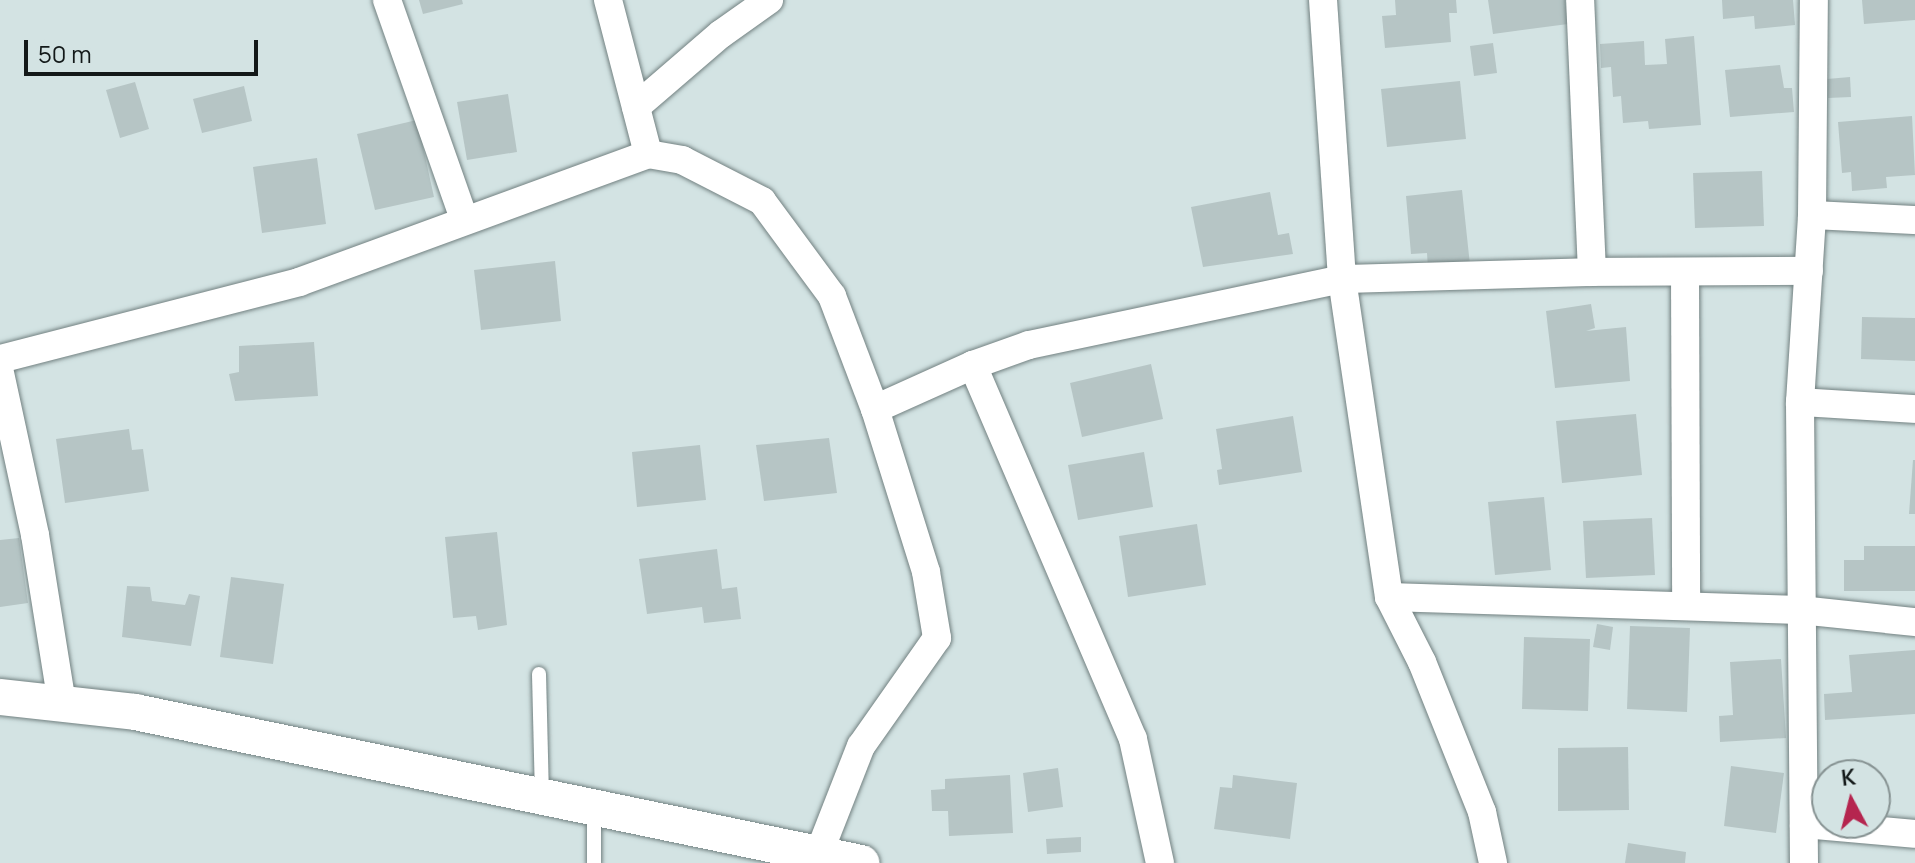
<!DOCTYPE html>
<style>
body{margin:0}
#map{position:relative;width:1915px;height:863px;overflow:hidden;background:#d3e3e3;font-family:Manrope,sans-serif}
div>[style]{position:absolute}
.building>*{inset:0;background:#b6c5c5}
.roads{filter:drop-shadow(0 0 2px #728181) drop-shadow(0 0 2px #728181)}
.service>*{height:14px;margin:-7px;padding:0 7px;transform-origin:7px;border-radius:7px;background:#fff}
.minor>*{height:28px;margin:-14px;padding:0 14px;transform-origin:14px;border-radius:14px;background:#fff}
.tertiary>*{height:36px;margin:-18px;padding:0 18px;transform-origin:18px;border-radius:18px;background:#fff}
span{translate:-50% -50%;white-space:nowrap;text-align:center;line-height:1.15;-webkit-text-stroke:6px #d3e3e3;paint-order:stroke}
.north{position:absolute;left:1811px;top:759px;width:80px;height:80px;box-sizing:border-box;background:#d3e3e3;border:2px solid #869292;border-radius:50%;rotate:353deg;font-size:22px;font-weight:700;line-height:32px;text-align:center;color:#131919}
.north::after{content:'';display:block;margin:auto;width:28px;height:36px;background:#b5254f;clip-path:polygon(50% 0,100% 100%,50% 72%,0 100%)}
.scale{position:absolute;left:24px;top:40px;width:234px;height:36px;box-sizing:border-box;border:4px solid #131919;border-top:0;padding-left:10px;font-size:24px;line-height:28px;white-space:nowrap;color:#131919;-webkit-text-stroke:6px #d3e3e3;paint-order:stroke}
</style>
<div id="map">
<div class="building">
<div style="clip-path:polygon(419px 0,462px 0,463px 4px,423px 14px)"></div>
<div style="clip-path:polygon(1395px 0,1456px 0,1457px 13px,1449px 13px,1451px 42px,1385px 48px,1382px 16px,1396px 15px)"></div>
<div style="clip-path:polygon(1488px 0,1565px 0,1568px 24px,1493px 34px)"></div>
<div style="clip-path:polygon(1722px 0,1793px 0,1795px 25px,1755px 29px,1754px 16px,1723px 19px)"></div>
<div style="clip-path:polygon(1862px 0,1915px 0,1915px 20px,1864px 24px)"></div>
<div style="clip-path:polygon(1694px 36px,1701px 125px,1649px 129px,1648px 121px,1623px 123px,1621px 96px,1613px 97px,1611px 67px,1601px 68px,1600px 44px,1644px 41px,1645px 65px,1667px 64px,1665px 39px)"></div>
<div style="clip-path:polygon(1493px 43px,1497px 73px,1474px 76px,1470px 46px)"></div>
<div style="clip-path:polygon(1780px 65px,1784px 88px,1792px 88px,1794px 112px,1730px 117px,1725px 70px)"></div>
<div style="clip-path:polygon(1850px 77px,1851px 97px,1828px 98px,1827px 79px)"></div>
<div style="clip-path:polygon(1460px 81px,1466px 139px,1387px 147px,1381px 89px)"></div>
<div style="clip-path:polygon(135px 82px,149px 129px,120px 138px,106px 90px)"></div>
<div style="clip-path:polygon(244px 86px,252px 121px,202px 133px,193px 99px)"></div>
<div style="clip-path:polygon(508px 94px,517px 152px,467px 160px,457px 102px)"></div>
<div style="clip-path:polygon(1912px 116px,1915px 175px,1886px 177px,1887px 188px,1852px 191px,1851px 172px,1842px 173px,1838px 122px)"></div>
<div style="clip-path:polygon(417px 120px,434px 197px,375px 210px,357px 134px)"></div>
<div style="clip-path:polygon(317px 158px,326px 224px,262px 233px,253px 167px)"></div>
<div style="clip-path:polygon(1762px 171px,1764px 226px,1695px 228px,1693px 173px)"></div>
<div style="clip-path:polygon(1462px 190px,1470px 265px,1428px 269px,1427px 253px,1411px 254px,1406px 196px)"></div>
<div style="clip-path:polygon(1270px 192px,1278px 235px,1289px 233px,1293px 254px,1203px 267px,1191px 207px)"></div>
<div style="clip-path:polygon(555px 261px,561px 321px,481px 330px,474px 270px)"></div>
<div style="clip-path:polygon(1591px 304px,1595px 328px,1586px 331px,1626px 327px,1630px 381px,1555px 388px,1546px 311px)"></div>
<div style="clip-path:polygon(1862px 317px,1915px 318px,1915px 361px,1861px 359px)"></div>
<div style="clip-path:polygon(314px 342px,318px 396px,235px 401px,229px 374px,239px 372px,239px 346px)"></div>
<div style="clip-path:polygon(1151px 364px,1163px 419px,1082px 437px,1070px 383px)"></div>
<div style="clip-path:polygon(1636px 414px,1642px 475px,1562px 483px,1556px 421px)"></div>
<div style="clip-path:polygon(1293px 416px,1302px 472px,1219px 485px,1217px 470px,1222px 469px,1216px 429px)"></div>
<div style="clip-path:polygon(129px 429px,132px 450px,143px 449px,149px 491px,65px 503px,56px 439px)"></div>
<div style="clip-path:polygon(829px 438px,837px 493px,764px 501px,756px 445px)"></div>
<div style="clip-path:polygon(700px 445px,706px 500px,637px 507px,632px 452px)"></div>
<div style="clip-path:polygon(1144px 452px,1153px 507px,1078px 520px,1068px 465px)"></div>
<div style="clip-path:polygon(1913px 460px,1915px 460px,1915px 514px,1909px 514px)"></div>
<div style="clip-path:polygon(1544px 497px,1551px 570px,1495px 575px,1488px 502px)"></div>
<div style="clip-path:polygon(1652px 518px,1655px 575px,1586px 578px,1583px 521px)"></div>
<div style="clip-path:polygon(1197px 524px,1206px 585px,1128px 597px,1119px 536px)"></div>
<div style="clip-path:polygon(497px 532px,507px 625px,478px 630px,476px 616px,453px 618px,445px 537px)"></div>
<div style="clip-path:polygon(19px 538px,28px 603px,0 607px,0 540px)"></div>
<div style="clip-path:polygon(1864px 546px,1915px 546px,1915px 591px,1844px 591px,1844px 560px,1864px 560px)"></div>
<div style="clip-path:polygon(717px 549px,722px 589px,737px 587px,741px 619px,704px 623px,702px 607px,647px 614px,639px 559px)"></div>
<div style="clip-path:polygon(231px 577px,284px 584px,273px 664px,220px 657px)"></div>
<div style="clip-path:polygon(127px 586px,150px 587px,152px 601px,185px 605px,189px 594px,200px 596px,191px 646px,122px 637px)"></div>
<div style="clip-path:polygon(1597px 624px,1613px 627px,1610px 650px,1593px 647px)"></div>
<div style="clip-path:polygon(1630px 626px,1690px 628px,1687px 712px,1627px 709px)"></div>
<div style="clip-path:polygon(1524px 637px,1590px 639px,1588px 711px,1522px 709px)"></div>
<div style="clip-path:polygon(1915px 650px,1915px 714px,1825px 720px,1824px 694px,1852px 692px,1849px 655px)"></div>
<div style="clip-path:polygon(1781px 659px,1786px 738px,1720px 742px,1719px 716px,1733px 715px,1730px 662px)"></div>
<div style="clip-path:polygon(1628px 747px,1629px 810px,1558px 811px,1558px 748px)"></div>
<div style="clip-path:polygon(1731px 766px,1784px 773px,1776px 833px,1724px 826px)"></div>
<div style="clip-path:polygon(1058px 768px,1063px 807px,1028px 812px,1023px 773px)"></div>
<div style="clip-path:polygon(1010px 775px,1013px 833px,949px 836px,948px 811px,932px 811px,931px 790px,945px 789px,945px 779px)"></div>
<div style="clip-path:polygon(1233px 775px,1297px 783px,1290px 839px,1214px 829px,1220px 787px,1232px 788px)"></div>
<div style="clip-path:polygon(1081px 837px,1081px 852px,1047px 854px,1046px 839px)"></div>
<div style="clip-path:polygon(1628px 843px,1686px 852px,1685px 863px,1625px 863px)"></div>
</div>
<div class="roads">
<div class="service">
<div style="left:539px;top:674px;width:121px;rotate:88.6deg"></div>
<div style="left:594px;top:807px;width:56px;rotate:90deg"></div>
</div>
<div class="minor">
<div style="left:387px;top:0;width:232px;rotate:70.6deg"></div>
<div style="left:608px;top:0;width:159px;rotate:75.4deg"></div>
<div style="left:1323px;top:0;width:280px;rotate:86.1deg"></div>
<div style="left:1342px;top:279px;width:321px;rotate:81.6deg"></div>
<div style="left:1389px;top:597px;width:73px;rotate:63.1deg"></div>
<div style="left:1422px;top:662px;width:162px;rotate:68.2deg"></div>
<div style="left:1482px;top:812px;width:52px;rotate:77.8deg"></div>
<div style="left:636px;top:107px;width:112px;rotate:-40.7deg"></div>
<div style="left:721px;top:34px;width:59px;rotate:-35.3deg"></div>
<div style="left:1812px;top:215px;width:103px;rotate:2.8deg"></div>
<div style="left:1592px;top:272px;width:217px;rotate:-0.3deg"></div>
<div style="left:1685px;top:272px;width:334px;rotate:89.8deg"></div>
<div style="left:0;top:359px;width:309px;rotate:-14.4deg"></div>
<div style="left:299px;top:282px;width:372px;rotate:-20.1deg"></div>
<div style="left:648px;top:154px;width:35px;rotate:10deg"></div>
<div style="left:682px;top:160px;width:90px;rotate:27.1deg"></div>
<div style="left:762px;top:201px;width:118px;rotate:53.6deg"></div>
<div style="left:832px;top:296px;width:121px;rotate:69.2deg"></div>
<div style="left:875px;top:409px;width:171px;rotate:72.6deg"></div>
<div style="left:926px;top:572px;width:67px;rotate:80.5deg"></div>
<div style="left:937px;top:638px;width:132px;rotate:125.1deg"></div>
<div style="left:861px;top:746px;width:118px;rotate:111.4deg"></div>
<div style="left:0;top:373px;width:166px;rotate:77.8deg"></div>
<div style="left:35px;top:535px;width:171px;rotate:80.9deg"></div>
<div style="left:1800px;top:402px;width:115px;rotate:3.5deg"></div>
<div style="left:875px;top:409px;width:107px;rotate:-24.2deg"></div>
<div style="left:1389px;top:597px;width:411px;rotate:1.8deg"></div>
<div style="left:1800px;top:610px;width:116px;rotate:6deg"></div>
<div style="left:1804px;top:824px;width:111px;rotate:5.1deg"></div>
<div style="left:1160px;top:863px;width:127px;rotate:-102.3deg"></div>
<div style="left:1133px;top:739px;width:407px;rotate:-113.2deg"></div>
<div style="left:973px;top:365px;width:59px;rotate:-19.7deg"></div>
<div style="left:1029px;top:345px;width:320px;rotate:-11.9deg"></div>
<div style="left:1342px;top:279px;width:250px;rotate:-1.6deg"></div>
<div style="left:1592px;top:272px;width:272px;rotate:-92.5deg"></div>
<div style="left:1804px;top:863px;width:461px;rotate:-90.5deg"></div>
<div style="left:1800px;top:402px;width:187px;rotate:-86.3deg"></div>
<div style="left:1812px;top:215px;width:215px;rotate:-89.5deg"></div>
</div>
<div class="tertiary">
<div style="left:0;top:697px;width:136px;rotate:6.3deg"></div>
<div style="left:135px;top:712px;width:742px;rotate:11.75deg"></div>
</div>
</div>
<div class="north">K</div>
<div class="scale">50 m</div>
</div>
